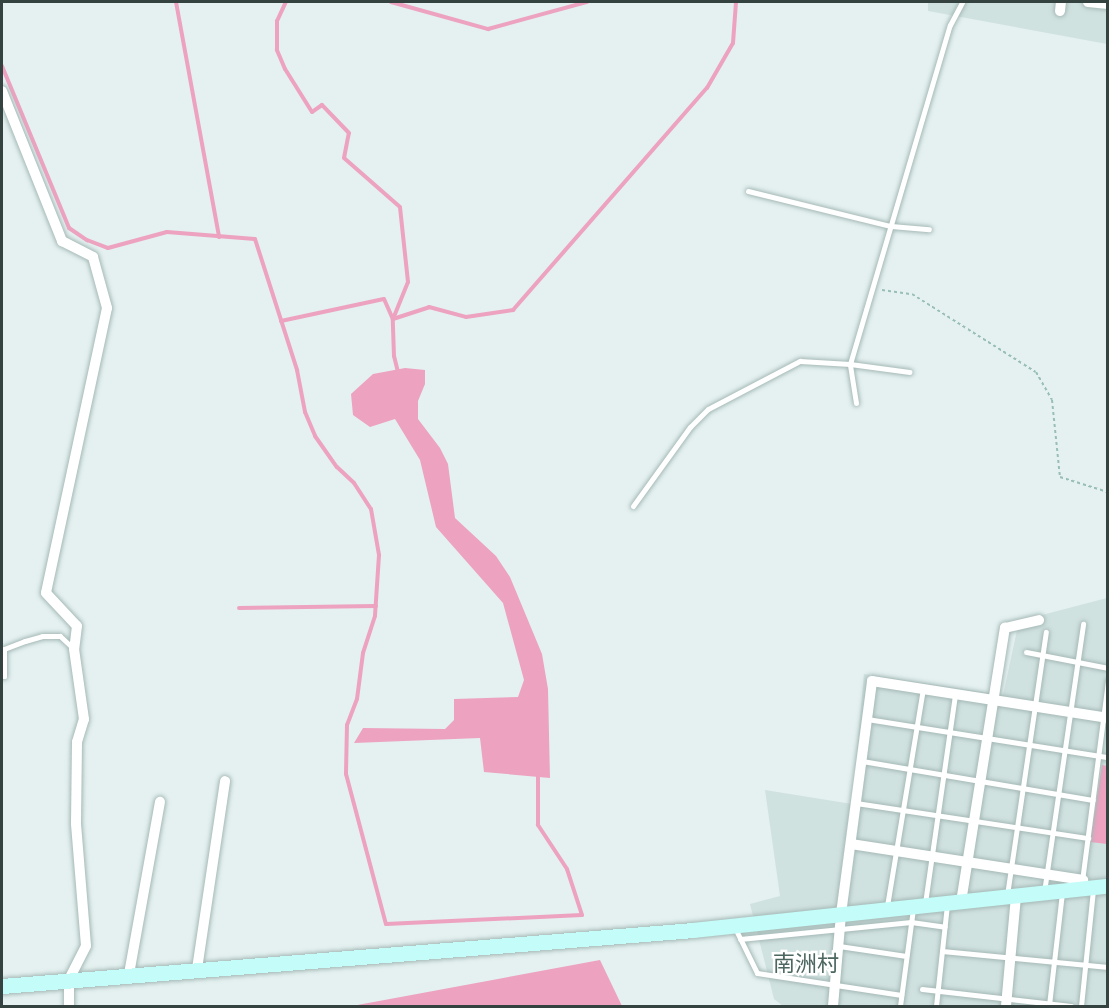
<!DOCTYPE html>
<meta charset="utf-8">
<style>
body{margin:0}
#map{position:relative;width:1109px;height:1008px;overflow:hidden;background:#e4f1f0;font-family:"Varela Round","Noto Sans SC",sans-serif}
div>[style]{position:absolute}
.residential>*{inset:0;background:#d0e2e0}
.water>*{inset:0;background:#eda2c0}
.stream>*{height:4px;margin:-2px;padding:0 2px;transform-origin:2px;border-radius:2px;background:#eda2c0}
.path>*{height:2px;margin-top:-1px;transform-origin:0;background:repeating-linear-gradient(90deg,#99beb8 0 3px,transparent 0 6px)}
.roads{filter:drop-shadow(0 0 2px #a5b9b6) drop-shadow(0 0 2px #a5b9b6)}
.lane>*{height:5px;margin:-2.5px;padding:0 2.5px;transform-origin:2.5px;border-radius:2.5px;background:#fff}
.street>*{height:10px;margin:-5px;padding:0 5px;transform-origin:5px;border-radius:5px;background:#fff}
.secondary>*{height:15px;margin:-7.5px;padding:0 7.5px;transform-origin:7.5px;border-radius:7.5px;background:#c4fcf9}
span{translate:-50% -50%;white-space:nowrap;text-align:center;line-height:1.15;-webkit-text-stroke:5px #fff;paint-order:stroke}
.quarter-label{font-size:22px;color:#4c6660}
.frame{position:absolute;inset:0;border:3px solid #354340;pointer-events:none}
</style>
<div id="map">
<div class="residential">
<div style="clip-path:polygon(928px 2px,1107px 2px,1107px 44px,928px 11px)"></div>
<div style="clip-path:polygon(1107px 598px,1107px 1006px,783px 1006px,774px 999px,750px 904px,780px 896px,765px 790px,852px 804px,864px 674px,1003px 695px,1019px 621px)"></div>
</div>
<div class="water">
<div style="clip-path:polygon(405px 368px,425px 370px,425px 384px,418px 401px,418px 419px,440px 448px,448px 464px,455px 518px,496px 556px,510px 577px,542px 654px,548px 689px,550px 778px,484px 772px,480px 738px,354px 743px,363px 728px,445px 729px,454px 720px,454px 699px,518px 697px,524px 680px,503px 603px,436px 527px,420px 460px,395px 419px,370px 427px,353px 415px,351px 394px,373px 374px)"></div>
<div style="clip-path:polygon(1102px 765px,1107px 766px,1107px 844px,1090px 842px)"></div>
<div style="clip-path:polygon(600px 960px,622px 1006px,352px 1006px)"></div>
</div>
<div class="stream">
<div style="left:176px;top:2px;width:239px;rotate:79.6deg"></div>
<div style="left:391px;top:2px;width:101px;rotate:15.6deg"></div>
<div style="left:488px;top:29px;width:103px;rotate:-15.3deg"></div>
<div style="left:2px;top:66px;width:175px;rotate:67.5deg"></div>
<div style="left:69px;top:228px;width:22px;rotate:34deg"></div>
<div style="left:87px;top:240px;width:22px;rotate:21deg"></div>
<div style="left:108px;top:248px;width:61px;rotate:-15.2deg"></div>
<div style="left:167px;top:232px;width:88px;rotate:4.5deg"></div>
<div style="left:255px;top:239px;width:138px;rotate:72.2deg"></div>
<div style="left:297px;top:370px;width:43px;rotate:79.2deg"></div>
<div style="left:305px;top:412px;width:26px;rotate:67deg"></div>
<div style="left:315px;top:436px;width:38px;rotate:55deg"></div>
<div style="left:337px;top:467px;width:23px;rotate:43deg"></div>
<div style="left:354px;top:483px;width:31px;rotate:57deg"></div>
<div style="left:371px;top:509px;width:47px;rotate:80.1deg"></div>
<div style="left:379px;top:555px;width:61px;rotate:93.8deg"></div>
<div style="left:375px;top:616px;width:39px;rotate:108deg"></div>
<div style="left:363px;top:653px;width:46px;rotate:97.4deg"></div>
<div style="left:357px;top:699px;width:28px;rotate:111deg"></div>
<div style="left:347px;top:725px;width:49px;rotate:91.2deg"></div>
<div style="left:346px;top:774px;width:155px;rotate:75.1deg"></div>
<div style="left:386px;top:924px;width:196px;rotate:-2.6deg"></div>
<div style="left:582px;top:915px;width:48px;rotate:-108.1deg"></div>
<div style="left:567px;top:869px;width:53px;rotate:-123.4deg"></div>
<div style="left:538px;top:825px;width:52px;rotate:-90deg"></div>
<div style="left:281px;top:321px;width:105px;rotate:-12.1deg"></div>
<div style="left:384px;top:299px;width:22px;rotate:66deg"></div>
<div style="left:393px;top:319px;width:40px;rotate:-68deg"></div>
<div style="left:408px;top:282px;width:75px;rotate:-96.1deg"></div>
<div style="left:400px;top:207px;width:74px;rotate:-138.8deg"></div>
<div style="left:344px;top:158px;width:25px;rotate:-79deg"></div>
<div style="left:349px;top:133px;width:39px;rotate:-134deg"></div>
<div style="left:322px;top:105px;width:12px;rotate:145deg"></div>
<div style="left:312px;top:112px;width:51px;rotate:-122.1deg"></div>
<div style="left:285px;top:69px;width:21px;rotate:-113deg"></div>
<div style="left:277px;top:50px;width:29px;rotate:-90deg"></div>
<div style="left:277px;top:21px;width:21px;rotate:-65deg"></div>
<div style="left:398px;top:372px;width:16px;rotate:-104deg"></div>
<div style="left:394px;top:356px;width:37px;rotate:-92deg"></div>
<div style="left:393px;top:319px;width:38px;rotate:-18deg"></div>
<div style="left:429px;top:307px;width:38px;rotate:15deg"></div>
<div style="left:466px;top:317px;width:48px;rotate:-8.5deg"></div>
<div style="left:513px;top:310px;width:295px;rotate:-48.9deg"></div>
<div style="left:707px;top:88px;width:52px;rotate:-60deg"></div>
<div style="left:733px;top:43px;width:41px;rotate:-85.8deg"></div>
<div style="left:239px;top:608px;width:137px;rotate:-0.8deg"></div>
</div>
<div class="path">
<div style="left:882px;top:290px;width:30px;rotate:8deg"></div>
<div style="left:912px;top:294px;width:146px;rotate:32.2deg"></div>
<div style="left:1036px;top:372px;width:32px;rotate:60deg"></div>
<div style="left:1052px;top:400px;width:77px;rotate:84.1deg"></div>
<div style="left:1060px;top:477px;width:50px;rotate:17.4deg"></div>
</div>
<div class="roads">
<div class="lane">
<div style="left:748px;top:191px;width:147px;rotate:13.8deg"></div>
<div style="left:891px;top:226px;width:38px;rotate:5deg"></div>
<div style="left:856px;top:403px;width:39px;rotate:-99deg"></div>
<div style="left:850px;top:364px;width:60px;rotate:7.7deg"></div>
<div style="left:633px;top:506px;width:97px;rotate:-54.2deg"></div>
<div style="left:690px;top:427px;width:25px;rotate:-45deg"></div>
<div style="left:708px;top:409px;width:104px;rotate:-27.6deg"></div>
<div style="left:800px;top:361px;width:50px;rotate:3.4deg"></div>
<div style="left:850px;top:364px;width:353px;rotate:-73.6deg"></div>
<div style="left:950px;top:25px;width:26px;rotate:-62deg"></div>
<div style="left:1026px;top:652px;width:84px;rotate:11deg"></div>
<div style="left:2px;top:676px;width:2px"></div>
<div style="left:4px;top:676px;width:27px;rotate:-90deg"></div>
<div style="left:4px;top:649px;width:22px;rotate:-21deg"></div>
<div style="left:25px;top:641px;width:18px;rotate:-16deg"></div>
<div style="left:42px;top:636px;width:18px"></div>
<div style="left:60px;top:636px;width:19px;rotate:43deg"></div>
<div style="left:867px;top:719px;width:244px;rotate:9deg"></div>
<div style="left:862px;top:761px;width:234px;rotate:9.6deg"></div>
<div style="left:856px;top:803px;width:235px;rotate:8.6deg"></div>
<div style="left:1082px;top:881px;width:203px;rotate:-82.6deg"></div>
<div style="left:1044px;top:892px;width:271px;rotate:-81.7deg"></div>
<div style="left:1007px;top:895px;width:266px;rotate:-81.6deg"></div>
<div style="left:925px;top:903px;width:211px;rotate:-81.8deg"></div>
<div style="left:887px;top:906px;width:220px;rotate:-80.6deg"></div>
<div style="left:735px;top:928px;width:50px;rotate:63.9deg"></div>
<div style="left:757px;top:973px;width:146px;rotate:8.7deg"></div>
<div style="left:740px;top:939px;width:172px;rotate:-5.7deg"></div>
<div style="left:911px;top:922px;width:34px;rotate:8deg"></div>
<div style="left:839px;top:946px;width:68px;rotate:8.5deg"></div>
<div style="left:942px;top:951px;width:167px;rotate:5.5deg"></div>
<div style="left:922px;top:989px;width:150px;rotate:6.5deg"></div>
<div style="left:1049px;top:1005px;width:114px;rotate:-83.4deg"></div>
<div style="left:900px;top:1006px;width:99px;rotate:-82.4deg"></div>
<div style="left:936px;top:1006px;width:102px;rotate:-83.8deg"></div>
<div style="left:1081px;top:1006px;width:118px;rotate:-84.1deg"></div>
</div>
<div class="street">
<div style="left:1088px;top:2px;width:20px;rotate:6deg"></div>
<div style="left:1060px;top:11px;width:9px;rotate:-84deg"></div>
<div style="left:2px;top:91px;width:162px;rotate:68.2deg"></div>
<div style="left:62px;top:241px;width:35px;rotate:27deg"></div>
<div style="left:93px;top:257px;width:53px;rotate:74.6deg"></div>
<div style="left:107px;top:308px;width:291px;rotate:102.1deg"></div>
<div style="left:46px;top:593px;width:45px;rotate:46.8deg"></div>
<div style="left:77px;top:626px;width:23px;rotate:97deg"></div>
<div style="left:74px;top:649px;width:71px;rotate:81.9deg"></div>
<div style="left:84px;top:719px;width:24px;rotate:107deg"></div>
<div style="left:77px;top:742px;width:82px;rotate:90.7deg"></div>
<div style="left:76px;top:824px;width:122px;rotate:85.3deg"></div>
<div style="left:86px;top:946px;width:37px;rotate:117deg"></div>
<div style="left:69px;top:979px;width:27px;rotate:90deg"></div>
<div style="left:851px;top:844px;width:235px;rotate:8.8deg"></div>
<div style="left:961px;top:902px;width:278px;rotate:-80.9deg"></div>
<div style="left:1005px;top:628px;width:35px;rotate:-13deg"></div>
<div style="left:197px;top:969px;width:190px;rotate:-81.5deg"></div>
<div style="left:129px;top:974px;width:175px;rotate:-79.8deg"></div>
<div style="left:833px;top:1006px;width:92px;rotate:-85deg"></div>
<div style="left:841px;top:914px;width:235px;rotate:-82.4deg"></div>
<div style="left:872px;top:681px;width:239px;rotate:8.9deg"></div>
<div style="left:1006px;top:1006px;width:110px;rotate:-84.8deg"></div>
</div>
<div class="secondary">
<div style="left:2px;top:986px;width:693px;rotate:-4.63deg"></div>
<div style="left:693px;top:930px;width:417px;rotate:-6.1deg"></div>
</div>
</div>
<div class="quarter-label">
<span style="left:806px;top:965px">南洲村</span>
</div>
<div class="frame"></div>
</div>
